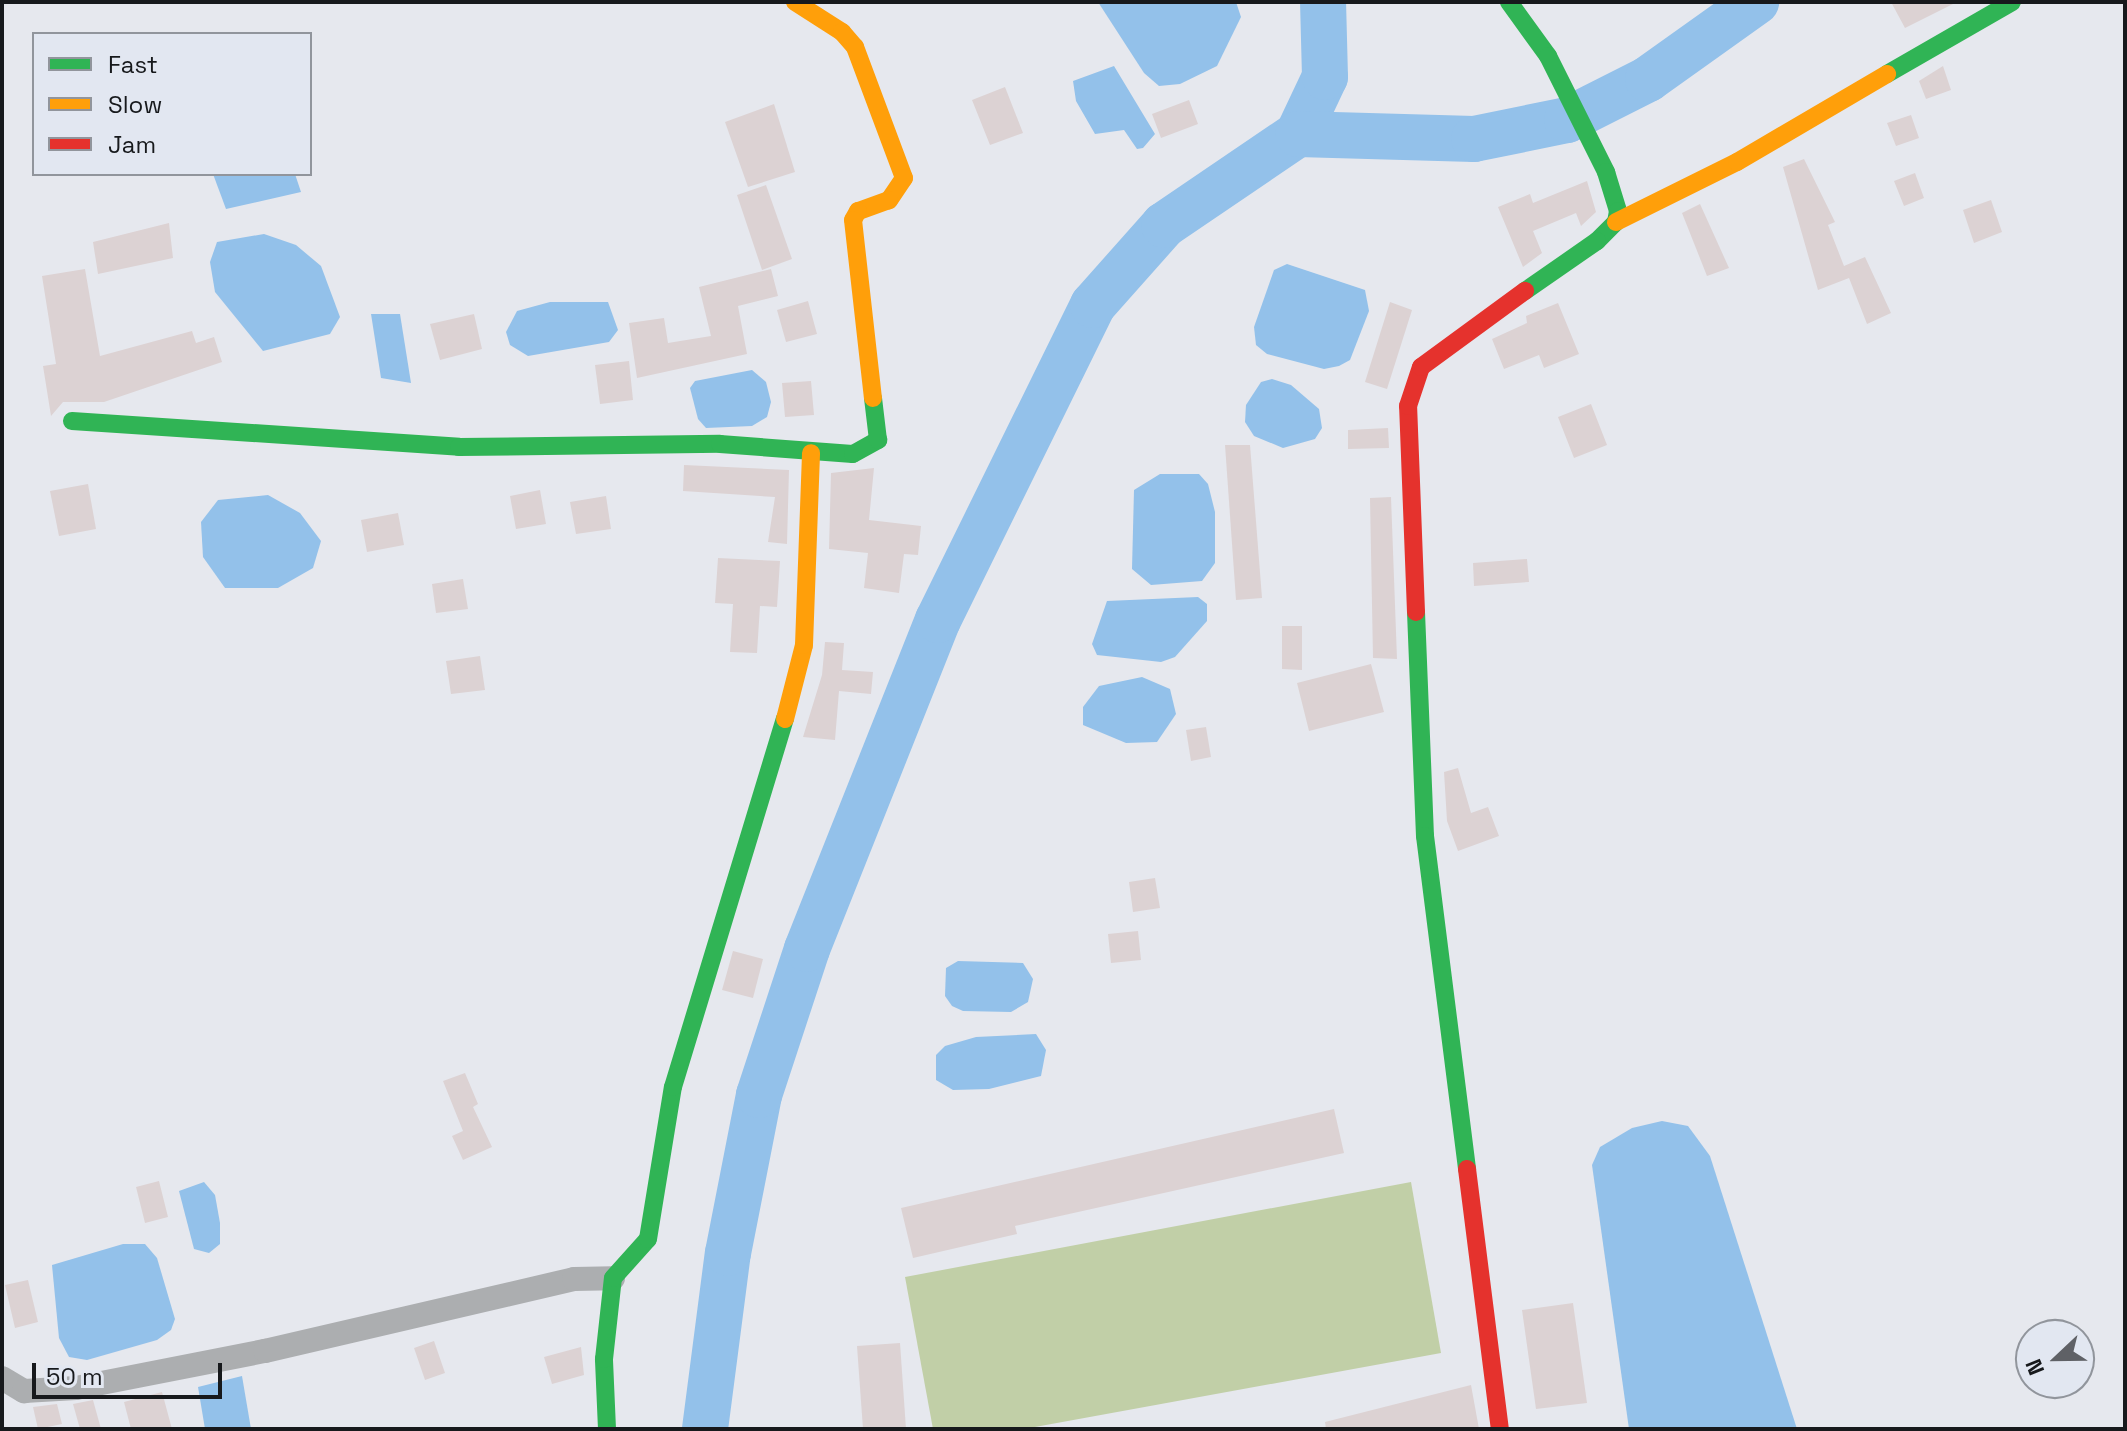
<!DOCTYPE html>
<style>
body{margin:0}
#map{position:relative;width:2127px;height:1431px;overflow:hidden;background:#e6e8ee;font-family:"Space Grotesk",sans-serif}
div>[style]{position:absolute}
.forest>*{inset:0;background:#c1cfa7}
.water>*{inset:0;background:#93c1ea}
.river>*{height:46px;margin:-23px;padding:0 23px;transform-origin:23px;border-radius:23px;background:#93c1ea}
.building>*{inset:0;background:#dcd2d3}
.street>*{height:24px;margin:-12px;padding:0 12px;transform-origin:12px;border-radius:12px;background:#acaeb0}
.fast>*{height:18px;margin:-9px;padding:0 9px;transform-origin:9px;border-radius:9px;background:#30b455}
.slow>*{height:18px;margin:-9px;padding:0 9px;transform-origin:9px;border-radius:9px;background:#ff9f0a}
.jam>*{height:18px;margin:-9px;padding:0 9px;transform-origin:9px;border-radius:9px;background:#e5322d}
span{translate:-50% -50%;white-space:nowrap;text-align:center;line-height:1.15;-webkit-text-stroke:8px #e2e7f1;paint-order:stroke}
.frame{position:absolute;inset:0;border:4px solid #17191c;pointer-events:none}
.legend{position:absolute;left:32px;top:32px;width:280px;height:144px;box-sizing:border-box;background:#e2e7f1;border:2px solid #91959c;margin:0;padding:10px 14px;list-style:none;font-size:24px;color:#17191c}
.legend li{display:flex;align-items:center;gap:16px;height:40px}
.legend b{width:40px;border:2px solid #91959c}
.north{position:absolute;left:2015px;top:1319px;width:80px;height:80px;box-sizing:border-box;background:#e2e7f1;border:2px solid #91959c;border-radius:50%;rotate:248deg;font-size:22px;font-weight:700;line-height:32px;text-align:center;color:#17191c}
.north::after{content:'';display:block;margin:auto;width:28px;height:36px;background:#5f6166;clip-path:polygon(50% 0,100% 100%,50% 72%,0 100%)}
.scale{position:absolute;left:32px;top:1363px;width:190px;height:36px;box-sizing:border-box;border:4px solid #17191c;border-top:0;padding-left:10px;font-size:24px;line-height:28px;white-space:nowrap;color:#17191c;-webkit-text-stroke:6px #e2e7f1;paint-order:stroke}
</style>
<div id="map">
<div class="forest">
<div style="clip-path:polygon(1411px 1182px,1441px 1353px,1024px 1429px,933px 1429px,905px 1277px)"></div>
</div>
<div class="water">
<div style="clip-path:polygon(1098px 2px,1236px 2px,1241px 17px,1217px 66px,1180px 84px,1159px 86px,1144px 73px)"></div>
<div style="clip-path:polygon(1114px 66px,1155px 134px,1143px 148px,1137px 149px,1124px 130px,1095px 134px,1076px 101px,1073px 81px)"></div>
<div style="clip-path:polygon(213px 174px,295px 174px,301px 192px,226px 209px)"></div>
<div style="clip-path:polygon(264px 234px,296px 245px,321px 266px,340px 317px,330px 334px,263px 351px,215px 292px,210px 262px,217px 242px)"></div>
<div style="clip-path:polygon(1287px 264px,1365px 290px,1369px 311px,1350px 360px,1339px 366px,1324px 369px,1267px 354px,1256px 345px,1254px 327px,1274px 270px)"></div>
<div style="clip-path:polygon(550px 302px,608px 302px,618px 330px,609px 342px,528px 356px,510px 345px,506px 332px,517px 311px)"></div>
<div style="clip-path:polygon(371px 314px,400px 314px,411px 383px,381px 378px)"></div>
<div style="clip-path:polygon(752px 370px,766px 382px,771px 402px,767px 417px,752px 426px,706px 428px,698px 419px,690px 388px,695px 381px)"></div>
<div style="clip-path:polygon(1272px 379px,1291px 385px,1319px 409px,1322px 428px,1315px 439px,1283px 448px,1254px 436px,1245px 422px,1246px 405px,1261px 382px)"></div>
<div style="clip-path:polygon(1160px 474px,1199px 474px,1208px 484px,1215px 512px,1215px 563px,1202px 581px,1151px 585px,1132px 569px,1134px 490px)"></div>
<div style="clip-path:polygon(268px 495px,300px 513px,321px 541px,313px 568px,278px 588px,225px 588px,203px 557px,201px 522px,218px 500px)"></div>
<div style="clip-path:polygon(1198px 597px,1207px 604px,1207px 621px,1175px 657px,1161px 662px,1097px 655px,1092px 644px,1107px 601px)"></div>
<div style="clip-path:polygon(1142px 677px,1170px 689px,1176px 714px,1157px 742px,1126px 743px,1083px 725px,1083px 707px,1099px 686px)"></div>
<div style="clip-path:polygon(958px 961px,1023px 963px,1033px 979px,1028px 1002px,1011px 1012px,963px 1011px,952px 1006px,945px 996px,946px 968px)"></div>
<div style="clip-path:polygon(1036px 1034px,1046px 1050px,1041px 1076px,989px 1089px,953px 1090px,936px 1080px,936px 1055px,945px 1046px,976px 1037px)"></div>
<div style="clip-path:polygon(1662px 1121px,1688px 1126px,1710px 1156px,1797px 1429px,1629px 1429px,1592px 1165px,1600px 1147px,1632px 1128px)"></div>
<div style="clip-path:polygon(204px 1182px,215px 1195px,220px 1223px,220px 1244px,209px 1253px,194px 1249px,179px 1191px)"></div>
<div style="clip-path:polygon(123px 1244px,145px 1244px,157px 1258px,175px 1319px,171px 1330px,157px 1340px,87px 1360px,69px 1357px,59px 1338px,52px 1265px)"></div>
<div style="clip-path:polygon(242px 1376px,251px 1429px,205px 1429px,198px 1387px)"></div>
</div>
<div class="river">
<div style="left:1298px;top:134px;width:63px;rotate:-64.7deg"></div>
<div style="left:1325px;top:77px;width:75px;rotate:-91.5deg"></div>
<div style="left:705px;top:1429px;width:177px;rotate:-82.6deg"></div>
<div style="left:728px;top:1253px;width:161px;rotate:-78.9deg"></div>
<div style="left:759px;top:1095px;width:154px;rotate:-71.8deg"></div>
<div style="left:807px;top:949px;width:354px;rotate:-68.3deg"></div>
<div style="left:938px;top:620px;width:351px;rotate:-63.8deg"></div>
<div style="left:1093px;top:305px;width:107px;rotate:-48.4deg"></div>
<div style="left:1164px;top:225px;width:162px;rotate:-34.2deg"></div>
<div style="left:1298px;top:134px;width:176px;rotate:1.6deg"></div>
<div style="left:1474px;top:139px;width:95px;rotate:-11.5deg"></div>
<div style="left:1567px;top:120px;width:91px;rotate:-26.8deg"></div>
<div style="left:1648px;top:79px;width:133px;rotate:-35.5deg"></div>
</div>
<div class="building">
<div style="clip-path:polygon(1891px 2px,1957px 2px,1905px 28px)"></div>
<div style="clip-path:polygon(1943px 66px,1951px 90px,1926px 99px,1919px 81px)"></div>
<div style="clip-path:polygon(1005px 87px,1023px 133px,990px 145px,972px 100px)"></div>
<div style="clip-path:polygon(1189px 100px,1198px 124px,1161px 138px,1152px 114px)"></div>
<div style="clip-path:polygon(774px 104px,795px 172px,748px 187px,725px 122px)"></div>
<div style="clip-path:polygon(1911px 115px,1919px 138px,1896px 146px,1887px 123px)"></div>
<div style="clip-path:polygon(1804px 159px,1835px 222px,1828px 225px,1844px 266px,1865px 257px,1891px 313px,1867px 324px,1849px 278px,1818px 290px,1783px 167px)"></div>
<div style="clip-path:polygon(1915px 173px,1924px 198px,1904px 206px,1894px 181px)"></div>
<div style="clip-path:polygon(1587px 181px,1596px 212px,1581px 226px,1576px 213px,1533px 231px,1542px 253px,1523px 267px,1498px 207px,1530px 194px,1533px 203px)"></div>
<div style="clip-path:polygon(766px 185px,792px 259px,762px 270px,737px 195px)"></div>
<div style="clip-path:polygon(1991px 200px,2002px 232px,1974px 243px,1963px 210px)"></div>
<div style="clip-path:polygon(1700px 204px,1729px 268px,1707px 276px,1682px 213px)"></div>
<div style="clip-path:polygon(169px 223px,173px 258px,98px 274px,93px 242px)"></div>
<div style="clip-path:polygon(85px 269px,100px 356px,192px 331px,196px 343px,214px 337px,222px 362px,104px 402px,63px 402px,51px 416px,43px 366px,56px 364px,42px 276px)"></div>
<div style="clip-path:polygon(771px 269px,778px 296px,738px 306px,747px 354px,637px 378px,629px 323px,664px 318px,668px 343px,711px 336px,699px 287px)"></div>
<div style="clip-path:polygon(808px 301px,817px 334px,786px 342px,777px 310px)"></div>
<div style="clip-path:polygon(1390px 302px,1412px 310px,1387px 389px,1365px 382px)"></div>
<div style="clip-path:polygon(1558px 303px,1579px 354px,1544px 368px,1539px 355px,1504px 369px,1492px 339px,1527px 323px,1526px 316px)"></div>
<div style="clip-path:polygon(474px 314px,482px 349px,440px 360px,430px 324px)"></div>
<div style="clip-path:polygon(629px 361px,633px 400px,600px 404px,595px 365px)"></div>
<div style="clip-path:polygon(811px 381px,814px 415px,785px 417px,782px 383px)"></div>
<div style="clip-path:polygon(1591px 404px,1607px 445px,1574px 458px,1558px 417px)"></div>
<div style="clip-path:polygon(1388px 428px,1389px 448px,1348px 449px,1348px 430px)"></div>
<div style="clip-path:polygon(1225px 445px,1250px 445px,1262px 598px,1236px 600px)"></div>
<div style="clip-path:polygon(684px 465px,789px 470px,787px 544px,768px 542px,775px 497px,683px 491px)"></div>
<div style="clip-path:polygon(874px 468px,869px 520px,921px 526px,918px 555px,904px 554px,899px 593px,864px 588px,868px 553px,829px 549px,831px 473px)"></div>
<div style="clip-path:polygon(88px 484px,96px 529px,59px 536px,50px 491px)"></div>
<div style="clip-path:polygon(540px 490px,546px 524px,516px 529px,510px 496px)"></div>
<div style="clip-path:polygon(606px 496px,611px 529px,576px 534px,570px 502px)"></div>
<div style="clip-path:polygon(1391px 497px,1397px 659px,1373px 658px,1370px 498px)"></div>
<div style="clip-path:polygon(398px 513px,404px 545px,367px 552px,361px 520px)"></div>
<div style="clip-path:polygon(718px 558px,780px 561px,777px 607px,760px 606px,757px 653px,730px 652px,733px 604px,715px 603px)"></div>
<div style="clip-path:polygon(1527px 559px,1529px 582px,1474px 586px,1473px 563px)"></div>
<div style="clip-path:polygon(463px 579px,468px 609px,436px 613px,432px 584px)"></div>
<div style="clip-path:polygon(1282px 626px,1302px 626px,1302px 670px,1282px 669px)"></div>
<div style="clip-path:polygon(825px 642px,844px 643px,842px 670px,873px 672px,871px 694px,839px 691px,835px 740px,803px 737px,822px 675px)"></div>
<div style="clip-path:polygon(480px 656px,485px 690px,451px 694px,446px 661px)"></div>
<div style="clip-path:polygon(1371px 664px,1384px 712px,1309px 731px,1297px 683px)"></div>
<div style="clip-path:polygon(1206px 727px,1211px 757px,1191px 761px,1186px 730px)"></div>
<div style="clip-path:polygon(1458px 768px,1471px 813px,1488px 807px,1499px 836px,1458px 851px,1447px 821px,1444px 772px)"></div>
<div style="clip-path:polygon(1155px 878px,1160px 908px,1133px 912px,1129px 882px)"></div>
<div style="clip-path:polygon(1138px 931px,1141px 960px,1111px 963px,1108px 934px)"></div>
<div style="clip-path:polygon(733px 951px,763px 959px,753px 998px,722px 990px)"></div>
<div style="clip-path:polygon(465px 1073px,478px 1104px,473px 1107px,492px 1147px,463px 1160px,452px 1136px,463px 1131px,443px 1081px)"></div>
<div style="clip-path:polygon(1334px 1109px,1344px 1153px,1015px 1226px,1017px 1234px,913px 1258px,901px 1208px)"></div>
<div style="clip-path:polygon(159px 1181px,168px 1217px,145px 1223px,136px 1187px)"></div>
<div style="clip-path:polygon(28px 1280px,38px 1322px,15px 1328px,5px 1285px)"></div>
<div style="clip-path:polygon(1573px 1303px,1587px 1403px,1536px 1409px,1522px 1310px)"></div>
<div style="clip-path:polygon(434px 1341px,445px 1373px,425px 1380px,414px 1348px)"></div>
<div style="clip-path:polygon(900px 1343px,906px 1429px,863px 1429px,857px 1346px)"></div>
<div style="clip-path:polygon(581px 1347px,584px 1375px,552px 1384px,544px 1357px)"></div>
<div style="clip-path:polygon(1471px 1385px,1479px 1429px,1326px 1429px,1325px 1422px)"></div>
<div style="clip-path:polygon(162px 1392px,172px 1429px,131px 1429px,124px 1402px)"></div>
<div style="clip-path:polygon(93px 1400px,101px 1429px,80px 1429px,73px 1404px)"></div>
<div style="clip-path:polygon(57px 1404px,62px 1424px,38px 1429px,33px 1407px)"></div>
</div>
<div class="street">
<div style="left:2px;top:1378px;width:26px;rotate:31deg"></div>
<div style="left:24px;top:1391px;width:52px;rotate:-3.3deg"></div>
<div style="left:76px;top:1388px;width:193px;rotate:-11.1deg"></div>
<div style="left:265px;top:1351px;width:317px;rotate:-13.1deg"></div>
<div style="left:574px;top:1279px;width:39px;rotate:-1deg"></div>
</div>
<div class="fast">
<div style="left:1509px;top:2px;width:67px;rotate:54.2deg"></div>
<div style="left:1548px;top:56px;width:130px;rotate:63.4deg"></div>
<div style="left:1606px;top:172px;width:41px;rotate:72.9deg"></div>
<div style="left:1618px;top:211px;width:11px;rotate:100deg"></div>
<div style="left:1616px;top:222px;width:27px;rotate:135deg"></div>
<div style="left:1597px;top:241px;width:88px;rotate:145.2deg"></div>
<div style="left:1887px;top:74px;width:144px;rotate:-29.9deg"></div>
<div style="left:72px;top:421px;width:388px;rotate:3.8deg"></div>
<div style="left:459px;top:447px;width:261px;rotate:-0.7deg"></div>
<div style="left:720px;top:444px;width:133px;rotate:4.3deg"></div>
<div style="left:853px;top:454px;width:29px;rotate:-29deg"></div>
<div style="left:878px;top:440px;width:42px;rotate:-96.8deg"></div>
<div style="left:1416px;top:612px;width:224px;rotate:87.7deg"></div>
<div style="left:1425px;top:836px;width:336px;rotate:82.8deg"></div>
<div style="left:607px;top:1429px;width:70px;rotate:-92.5deg"></div>
<div style="left:604px;top:1359px;width:81px;rotate:-83.7deg"></div>
<div style="left:613px;top:1278px;width:52px;rotate:-48.1deg"></div>
<div style="left:648px;top:1239px;width:154px;rotate:-80.7deg"></div>
<div style="left:673px;top:1087px;width:385px;rotate:-73.1deg"></div>
</div>
<div class="slow">
<div style="left:795px;top:2px;width:56px;rotate:32.6deg"></div>
<div style="left:842px;top:32px;width:20px;rotate:49deg"></div>
<div style="left:855px;top:47px;width:140px;rotate:69.5deg"></div>
<div style="left:904px;top:178px;width:27px;rotate:124deg"></div>
<div style="left:889px;top:200px;width:33px;rotate:160deg"></div>
<div style="left:858px;top:211px;width:10px;rotate:119deg"></div>
<div style="left:853px;top:220px;width:179px;rotate:83.6deg"></div>
<div style="left:1616px;top:222px;width:135px;rotate:-26.4deg"></div>
<div style="left:1737px;top:162px;width:174px;rotate:-30.4deg"></div>
<div style="left:785px;top:719px;width:76px;rotate:-75.6deg"></div>
<div style="left:804px;top:645px;width:192px;rotate:-87.9deg"></div>
</div>
<div class="jam">
<div style="left:1416px;top:612px;width:206px;rotate:-92.2deg"></div>
<div style="left:1408px;top:406px;width:41px;rotate:-71.6deg"></div>
<div style="left:1421px;top:367px;width:129px;rotate:-36.2deg"></div>
<div style="left:1467px;top:1169px;width:262px;rotate:82.8deg"></div>
</div>
<div class="frame"></div>
<ul class="legend">
<li><b style="height:10px;background:#30b455"></b>Fast</li>
<li><b style="height:10px;background:#ff9f0a"></b>Slow</li>
<li><b style="height:10px;background:#e5322d"></b>Jam</li>
</ul>
<div class="north">N</div>
<div class="scale">50 m</div>
</div>
